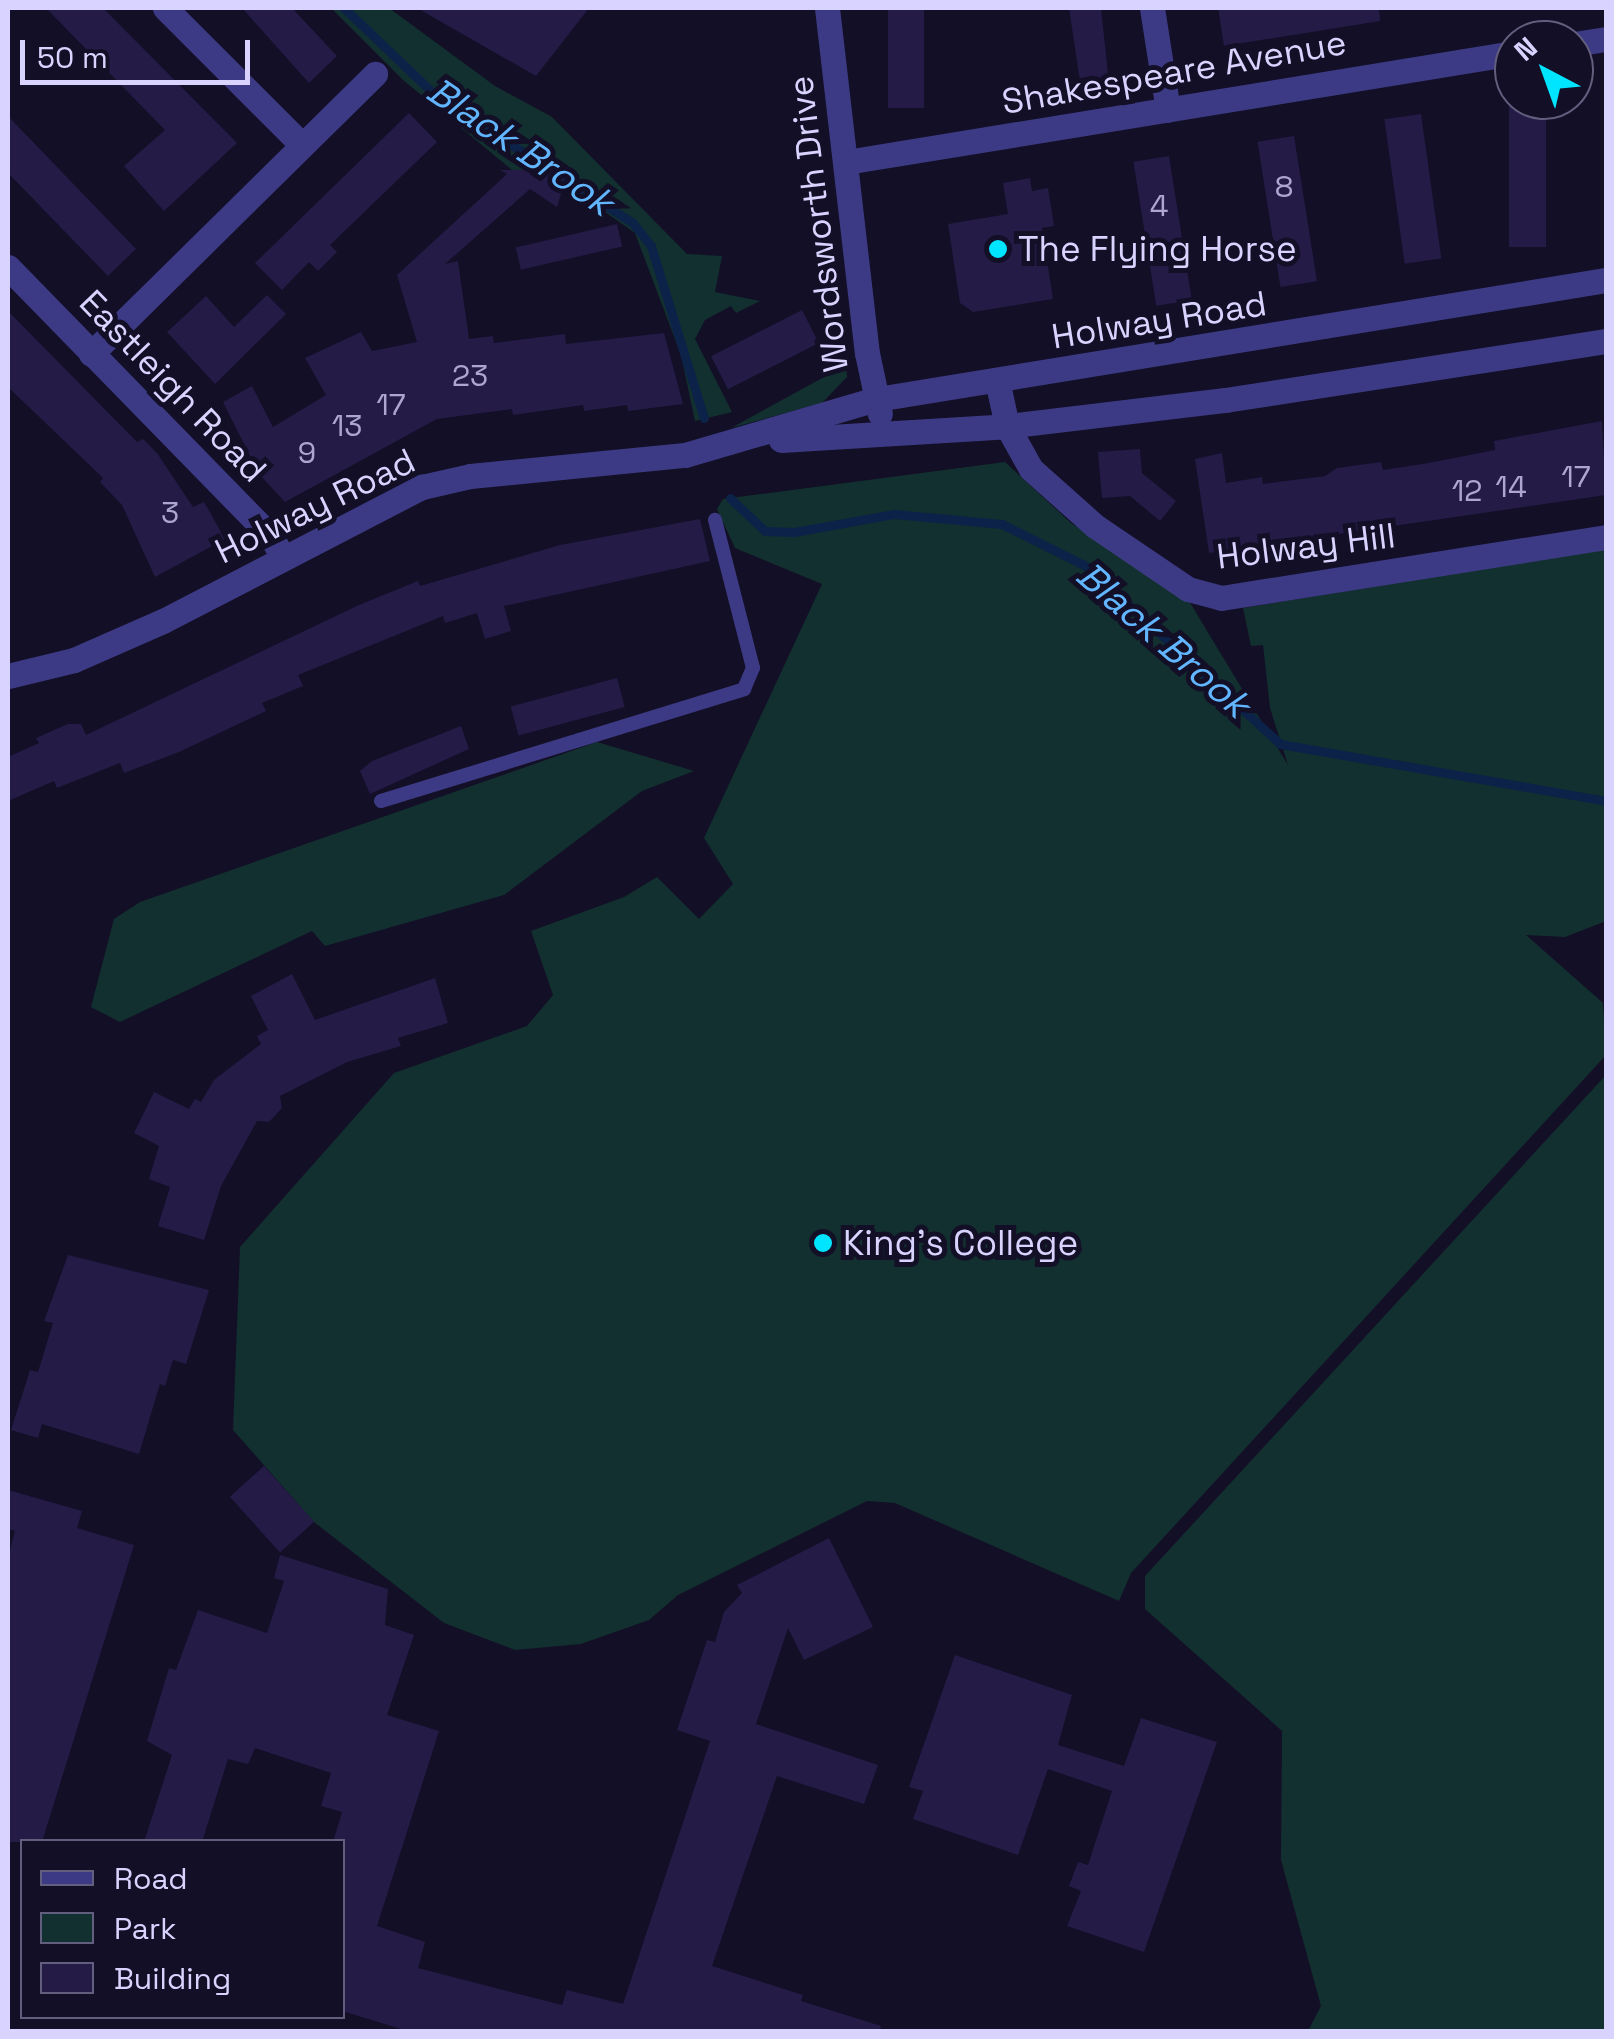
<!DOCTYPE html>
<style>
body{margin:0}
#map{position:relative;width:1614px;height:2039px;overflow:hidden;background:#130f26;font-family:"Space Grotesk",sans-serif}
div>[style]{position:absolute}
.green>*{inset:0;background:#12302f}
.stream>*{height:9px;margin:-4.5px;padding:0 4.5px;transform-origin:4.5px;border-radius:4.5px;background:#0c2248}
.building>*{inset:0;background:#241b47;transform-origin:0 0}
.lane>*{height:14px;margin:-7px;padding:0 7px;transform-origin:7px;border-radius:7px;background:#3d3a85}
.street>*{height:25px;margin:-12.5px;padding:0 12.5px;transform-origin:12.5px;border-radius:12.5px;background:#3d3a85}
.dots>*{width:28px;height:28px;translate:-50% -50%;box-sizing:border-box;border:5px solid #130f26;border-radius:50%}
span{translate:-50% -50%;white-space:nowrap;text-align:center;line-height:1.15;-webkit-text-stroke:10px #130f26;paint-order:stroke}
.number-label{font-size:30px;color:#aca6d1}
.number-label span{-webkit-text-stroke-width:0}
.street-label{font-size:35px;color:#d9d4ff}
.poi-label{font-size:35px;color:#d9d4ff}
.left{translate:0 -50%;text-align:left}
.water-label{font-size:38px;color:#62b6ff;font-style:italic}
.frame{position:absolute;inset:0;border:10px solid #d9d4ff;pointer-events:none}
.legend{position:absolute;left:20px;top:1839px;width:325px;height:180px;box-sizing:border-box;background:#130f26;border:2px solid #625e7d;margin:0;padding:12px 18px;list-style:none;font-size:30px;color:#d9d4ff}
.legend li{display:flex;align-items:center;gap:20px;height:50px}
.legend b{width:50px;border:2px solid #625e7d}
.north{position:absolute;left:1494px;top:20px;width:100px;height:100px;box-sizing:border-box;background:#130f26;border:2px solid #625e7d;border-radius:50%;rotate:319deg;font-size:28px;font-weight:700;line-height:40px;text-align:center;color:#d9d4ff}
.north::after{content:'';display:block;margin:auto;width:35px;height:45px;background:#00e5ff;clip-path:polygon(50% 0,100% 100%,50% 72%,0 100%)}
.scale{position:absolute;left:20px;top:40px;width:230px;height:45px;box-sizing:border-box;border:5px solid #d9d4ff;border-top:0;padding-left:12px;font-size:30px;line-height:35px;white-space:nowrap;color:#d9d4ff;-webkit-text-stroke:8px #130f26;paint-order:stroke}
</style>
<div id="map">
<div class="green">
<i style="clip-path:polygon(331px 8px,389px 8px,495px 86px,552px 117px,687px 254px,722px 256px,715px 292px,760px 301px,736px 313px,731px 306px,705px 320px,695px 339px,732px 412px,695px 421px,681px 355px,635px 233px,545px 170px,512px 170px,403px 80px)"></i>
<i style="clip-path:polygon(846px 365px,847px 377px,822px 403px,731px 428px)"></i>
<i style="clip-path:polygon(1005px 462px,1071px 523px,1189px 601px,1288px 765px,1270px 708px,1263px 645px,1251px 646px,1243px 608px,1606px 549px,1606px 921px,1565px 937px,1526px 935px,1603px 1003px,1606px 1055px,1131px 1573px,1119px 1601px,895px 1503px,867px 1501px,678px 1595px,649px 1620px,581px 1644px,515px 1650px,444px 1623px,314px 1522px,233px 1430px,240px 1247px,394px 1073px,527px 1026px,553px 995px,531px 931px,624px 897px,657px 877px,699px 919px,733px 884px,704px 838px,822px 584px,735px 548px,717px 509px,723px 499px)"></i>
<i style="clip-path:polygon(597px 742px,694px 771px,642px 791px,504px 895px,325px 946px,312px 931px,120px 1022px,91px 1007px,114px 919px,140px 902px)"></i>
<i style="clip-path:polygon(1606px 1075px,1606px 2031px,1308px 2031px,1321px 2006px,1281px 1860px,1282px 1731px,1145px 1609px,1145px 1576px)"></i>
</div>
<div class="stream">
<i style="left:344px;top:8px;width:127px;rotate:43.7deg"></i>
<i style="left:436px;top:96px;width:234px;rotate:32.8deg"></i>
<i style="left:633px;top:223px;width:29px;rotate:52deg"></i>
<i style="left:651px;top:246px;width:180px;rotate:72.9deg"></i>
<i style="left:730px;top:498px;width:48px;rotate:43.3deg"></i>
<i style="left:765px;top:531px;width:29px;rotate:2deg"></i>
<i style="left:794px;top:532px;width:102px;rotate:-10.2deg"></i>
<i style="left:894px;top:514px;width:108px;rotate:5.3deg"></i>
<i style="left:1002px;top:524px;width:94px;rotate:26.6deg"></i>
<i style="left:1086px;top:566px;width:263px;rotate:42.5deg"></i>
<i style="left:1280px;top:744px;width:331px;rotate:9.9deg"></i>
</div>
<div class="building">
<i style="clip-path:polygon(46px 8px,103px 8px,237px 143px,164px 211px,124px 166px,165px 130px)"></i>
<i style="clip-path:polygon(242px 8px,292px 8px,337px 56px,309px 83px)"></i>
<i style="clip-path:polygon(417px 8px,589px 8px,536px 76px)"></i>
<i style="left:888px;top:8px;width:36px;height:100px"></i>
<i style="clip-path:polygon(1069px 8px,1101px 8px,1109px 83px,1081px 88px)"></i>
<i style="clip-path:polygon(1218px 8px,1379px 8px,1380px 21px,1224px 46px)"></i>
<i style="left:1509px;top:100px;width:37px;height:147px"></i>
<i style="clip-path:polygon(409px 113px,437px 142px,330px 245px,337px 252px,318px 271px,309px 262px,282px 290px,255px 263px)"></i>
<i style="left:1421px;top:114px;width:146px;height:37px;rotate:82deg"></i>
<i style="clip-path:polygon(8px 116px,136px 249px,108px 276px,8px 173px)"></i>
<i style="left:1294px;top:136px;width:147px;height:37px;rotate:81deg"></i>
<i style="left:1169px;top:156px;width:146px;height:36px;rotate:81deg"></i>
<i style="clip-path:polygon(500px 170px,551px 170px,565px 181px,557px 207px,530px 189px,445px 264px,458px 261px,469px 339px,493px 336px,494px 343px,565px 334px,566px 344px,664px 333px,683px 404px,628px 411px,627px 405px,584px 411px,583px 405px,513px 415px,512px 409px,437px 419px,285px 502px,259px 474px,223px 402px,252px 386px,273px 427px,326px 395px,305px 358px,361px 332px,372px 351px,417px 342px,397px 275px,507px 174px)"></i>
<i style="clip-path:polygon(1030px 178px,1032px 191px,1048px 188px,1054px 226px,1042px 228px,1053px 299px,973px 312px,960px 303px,948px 224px,1008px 214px,1003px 183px)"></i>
<i style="left:617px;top:224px;width:23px;height:104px;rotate:77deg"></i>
<i style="clip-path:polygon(267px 295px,286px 314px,215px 384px,167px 332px,206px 296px,234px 327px)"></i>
<i style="left:802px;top:310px;width:37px;height:102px;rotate:63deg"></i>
<i style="clip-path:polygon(8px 311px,137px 442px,143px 439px,157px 453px,193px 507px,204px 502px,225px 539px,155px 577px,122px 505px,100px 482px,103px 478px,8px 387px)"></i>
<i style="clip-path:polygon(1602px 421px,1606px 495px,1209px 553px,1195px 459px,1222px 453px,1226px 483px,1262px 477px,1263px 484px,1325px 476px,1337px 468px,1381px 462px,1383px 470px,1429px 463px,1495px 450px,1494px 441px)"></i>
<i style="clip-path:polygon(1140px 449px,1142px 473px,1176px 501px,1160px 521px,1130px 496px,1102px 498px,1098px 452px)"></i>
<i style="clip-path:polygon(700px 519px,710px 561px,504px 606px,511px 631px,485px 639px,477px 613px,445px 623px,443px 616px,298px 675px,303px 686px,262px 703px,266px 711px,179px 752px,124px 773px,120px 763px,57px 788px,54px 781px,8px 801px,8px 757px,39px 743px,36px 738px,68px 724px,81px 724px,86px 735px,359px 605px,418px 581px,420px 586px,560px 545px)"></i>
<i style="left:617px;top:678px;width:30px;height:110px;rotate:75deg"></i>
<i style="clip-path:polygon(461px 726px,469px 749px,370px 794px,360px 771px,372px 761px)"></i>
<i style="clip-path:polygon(292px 974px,315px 1020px,435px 978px,448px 1023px,398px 1038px,401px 1046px,347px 1062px,280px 1096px,282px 1108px,269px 1122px,257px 1121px,221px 1186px,204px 1240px,158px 1226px,170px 1187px,149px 1179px,159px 1146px,134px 1133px,154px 1092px,189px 1109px,195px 1099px,201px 1102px,214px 1080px,261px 1044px,257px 1036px,268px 1030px,251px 996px)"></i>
<i style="clip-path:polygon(68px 1255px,209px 1290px,186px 1364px,173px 1360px,165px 1386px,160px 1384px,139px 1454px,42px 1424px,38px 1438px,11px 1430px,30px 1370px,38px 1372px,53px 1323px,44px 1321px)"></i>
<i style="left:264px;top:1466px;width:75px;height:46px;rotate:48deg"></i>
<i style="clip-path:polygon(8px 1490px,82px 1511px,77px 1528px,134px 1545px,42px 1842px,8px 1842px,8px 1558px,15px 1531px,8px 1529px)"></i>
<i style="clip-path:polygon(829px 1538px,873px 1627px,804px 1660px,788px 1628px,756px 1724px,878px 1765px,864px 1804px,777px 1776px,712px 1966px,803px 1995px,801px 2001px,881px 2026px,880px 2032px,411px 2032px,342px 2011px,342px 1842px,333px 1842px,342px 1812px,321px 1806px,331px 1773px,255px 1748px,248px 1764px,228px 1759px,202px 1842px,144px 1842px,172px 1755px,147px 1741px,169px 1668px,176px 1670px,198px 1610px,267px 1633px,284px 1581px,274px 1578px,280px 1555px,388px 1589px,385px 1625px,414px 1635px,387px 1715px,439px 1731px,377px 1926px,425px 1942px,418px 1968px,562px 2005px,567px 1990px,623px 2004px,710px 1741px,677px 1730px,707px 1640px,715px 1642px,724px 1612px,742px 1593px,737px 1585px)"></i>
<i style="clip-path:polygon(955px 1655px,1072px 1695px,1058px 1745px,1124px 1766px,1141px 1718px,1217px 1742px,1144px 1952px,1067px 1926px,1081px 1891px,1069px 1886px,1078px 1862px,1088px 1865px,1112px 1791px,1048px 1769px,1018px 1855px,913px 1819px,923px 1791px,909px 1787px)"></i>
</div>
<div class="lane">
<i style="left:381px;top:801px;width:380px;rotate:-17.1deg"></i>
<i style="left:744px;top:689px;width:23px;rotate:-67deg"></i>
<i style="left:753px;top:668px;width:153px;rotate:-104.4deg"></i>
</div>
<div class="street">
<i style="left:165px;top:8px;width:194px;rotate:45deg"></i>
<i style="left:827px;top:8px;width:347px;rotate:83.4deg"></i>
<i style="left:867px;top:353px;width:62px;rotate:78deg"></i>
<i style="left:1152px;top:8px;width:103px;rotate:81.1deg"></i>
<i style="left:1574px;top:44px;width:32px;rotate:-9deg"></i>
<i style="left:846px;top:162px;width:677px;rotate:-9.27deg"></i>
<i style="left:8px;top:267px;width:378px;rotate:45.7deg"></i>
<i style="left:272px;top:538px;width:23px;rotate:61deg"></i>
<i style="left:91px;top:354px;width:399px;rotate:-44.6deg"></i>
<i style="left:997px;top:380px;width:47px;rotate:77.7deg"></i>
<i style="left:1007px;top:426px;width:49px;rotate:60.8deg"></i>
<i style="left:1031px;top:469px;width:86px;rotate:41.7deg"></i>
<i style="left:1095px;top:526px;width:112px;rotate:34.1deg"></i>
<i style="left:1188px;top:589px;width:34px;rotate:15deg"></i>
<i style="left:1221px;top:598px;width:390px;rotate:-9deg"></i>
<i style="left:781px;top:440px;width:226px;rotate:-3.5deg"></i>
<i style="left:1007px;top:426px;width:220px;rotate:-6.8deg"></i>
<i style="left:1225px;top:400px;width:386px;rotate:-8.8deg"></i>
<i style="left:8px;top:676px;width:68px;rotate:-13.6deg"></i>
<i style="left:74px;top:660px;width:97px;rotate:-23.7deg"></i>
<i style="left:163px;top:621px;width:292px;rotate:-27.4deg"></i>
<i style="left:422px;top:487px;width:49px;rotate:-12.9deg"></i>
<i style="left:470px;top:476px;width:216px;rotate:-5.6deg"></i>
<i style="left:685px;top:455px;width:200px;rotate:-16.3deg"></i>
<i style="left:877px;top:399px;width:739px;rotate:-9.27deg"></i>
</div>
<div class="dots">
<i style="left:998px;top:249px;background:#00e5ff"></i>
<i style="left:823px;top:1243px;background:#00e5ff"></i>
</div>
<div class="number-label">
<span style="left:1284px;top:187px">8</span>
<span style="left:1159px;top:206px">4</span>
<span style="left:470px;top:376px">23</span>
<span style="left:391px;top:405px">17</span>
<span style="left:347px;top:426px">13</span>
<span style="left:307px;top:453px">9</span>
<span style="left:1576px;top:477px">17</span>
<span style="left:1511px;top:487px">14</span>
<span style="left:1467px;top:491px">12</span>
<span style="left:170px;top:513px">3</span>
</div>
<div class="street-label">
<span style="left:1174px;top:72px;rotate:-10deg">Shakespeare Avenue</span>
<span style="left:818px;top:224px;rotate:-97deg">Wordsworth Drive</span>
<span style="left:1159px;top:320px;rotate:-9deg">Holway Road</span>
<span style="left:173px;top:386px;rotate:46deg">Eastleigh Road</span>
<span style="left:315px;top:506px;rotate:-26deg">Holway Road</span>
<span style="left:1306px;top:546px;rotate:-7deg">Holway Hill</span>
</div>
<div class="poi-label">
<span class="left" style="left:1018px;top:249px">The Flying Horse</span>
<span class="left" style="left:843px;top:1243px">King's College</span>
</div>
<div class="water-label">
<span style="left:520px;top:147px;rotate:34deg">Black Brook</span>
<span style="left:1163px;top:640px;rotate:41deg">Black Brook</span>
</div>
<div class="frame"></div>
<ul class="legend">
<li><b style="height:12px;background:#3d3a85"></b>Road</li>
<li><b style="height:28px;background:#12302f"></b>Park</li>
<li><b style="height:28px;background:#241b47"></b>Building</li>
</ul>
<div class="north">N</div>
<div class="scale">50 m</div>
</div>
